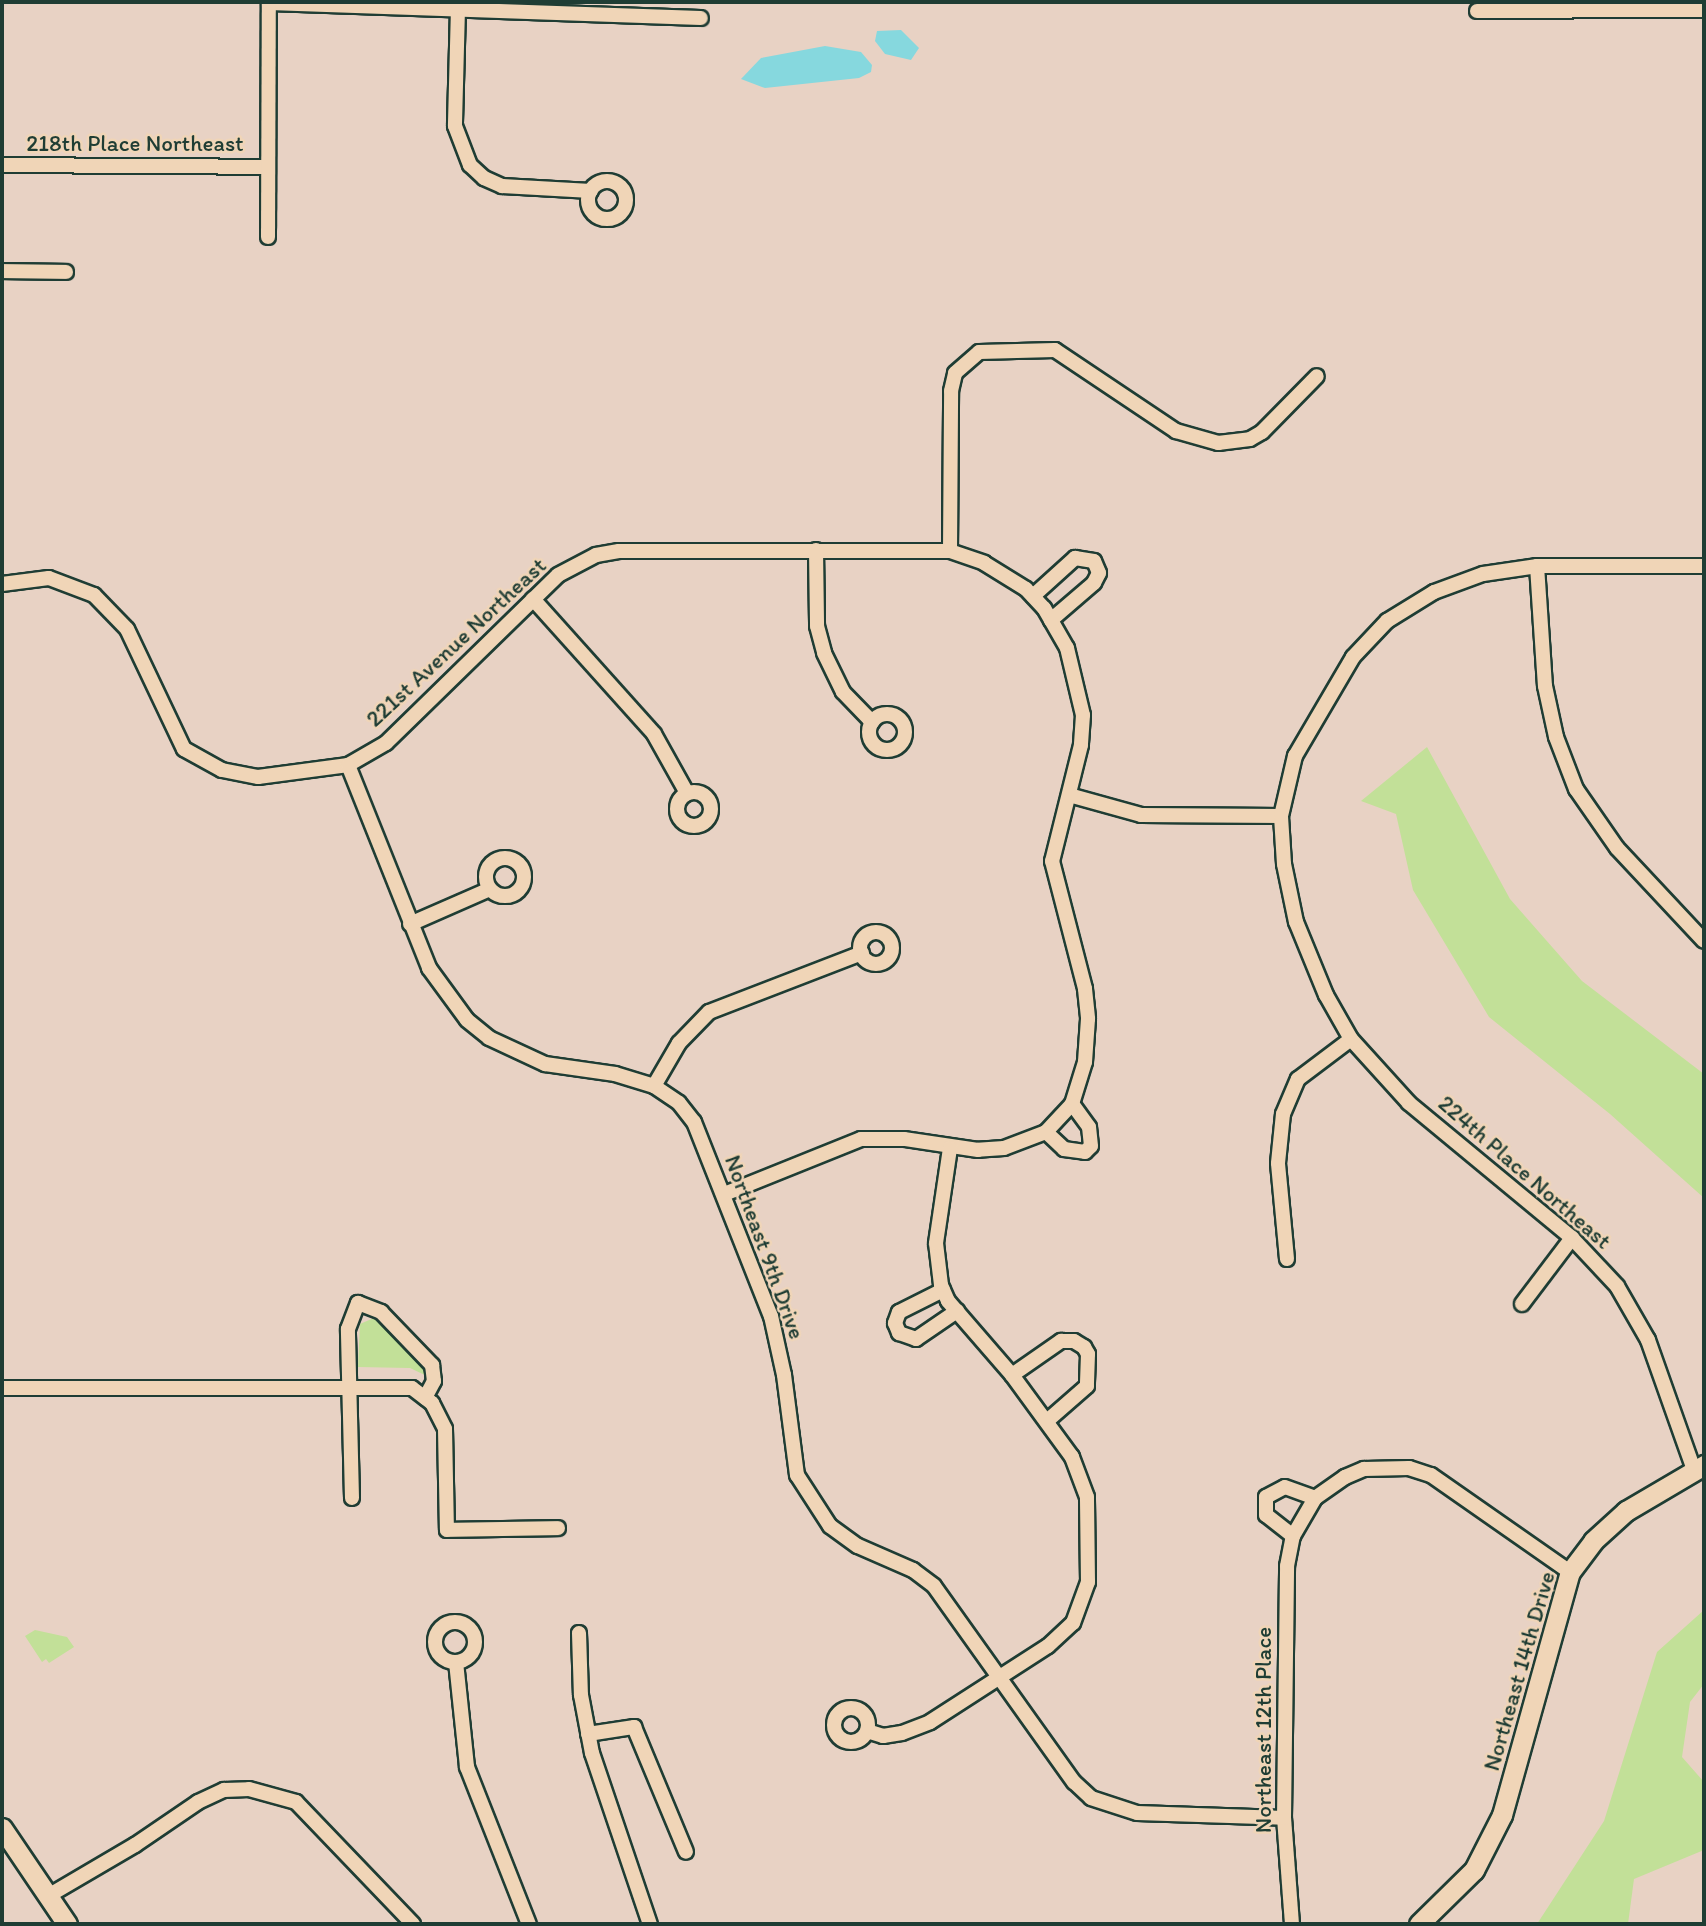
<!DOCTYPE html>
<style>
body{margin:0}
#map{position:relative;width:1706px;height:1926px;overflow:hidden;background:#e8d2c4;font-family:Itim,sans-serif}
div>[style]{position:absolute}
.green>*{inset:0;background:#c2e098}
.water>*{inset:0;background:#86d8de}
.roads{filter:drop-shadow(2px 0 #1f3d34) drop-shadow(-2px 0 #1f3d34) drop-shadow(0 2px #1f3d34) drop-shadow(0 -2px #1f3d34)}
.street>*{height:14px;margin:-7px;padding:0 7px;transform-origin:7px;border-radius:7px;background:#f0d5b7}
.street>.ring{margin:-7px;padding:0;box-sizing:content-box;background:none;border:14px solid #f0d5b7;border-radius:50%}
.secondary>*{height:19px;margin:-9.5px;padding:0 9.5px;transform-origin:9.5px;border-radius:9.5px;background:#f0d5b7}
span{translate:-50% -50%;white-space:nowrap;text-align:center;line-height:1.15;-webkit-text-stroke:5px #f0d5b7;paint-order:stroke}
.street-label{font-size:23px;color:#1f3d34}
.frame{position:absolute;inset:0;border:4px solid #1f3d34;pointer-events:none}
</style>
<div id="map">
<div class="green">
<i style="clip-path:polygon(1427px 747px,1510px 899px,1582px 981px,1704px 1074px,1704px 1198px,1610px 1114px,1489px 1017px,1413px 890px,1396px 814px,1361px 801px)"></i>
<i style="clip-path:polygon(376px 1317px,424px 1364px,429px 1377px,410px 1368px,358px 1367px,360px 1324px)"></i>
<i style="clip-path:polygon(1704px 1610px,1704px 1684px,1690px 1702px,1682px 1757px,1704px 1782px,1704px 1850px,1634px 1879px,1628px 1924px,1537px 1924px,1604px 1821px,1657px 1652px)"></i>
<i style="clip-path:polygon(35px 1630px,67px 1637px,74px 1647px,49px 1663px,46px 1659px,42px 1662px,25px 1636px)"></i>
</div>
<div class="water">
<i style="clip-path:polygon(901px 30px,919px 48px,911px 60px,885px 54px,875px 41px,877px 31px)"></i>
<i style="clip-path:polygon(825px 46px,861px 52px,872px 65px,871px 72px,859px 78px,765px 88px,741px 79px,761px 58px)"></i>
</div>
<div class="roads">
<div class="street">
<i style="left:269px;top:3px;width:432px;rotate:2deg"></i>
<i style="left:458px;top:8px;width:118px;rotate:91.5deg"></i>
<i style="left:455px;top:126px;width:42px;rotate:69deg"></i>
<i style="left:470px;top:165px;width:19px;rotate:43deg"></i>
<i style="left:484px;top:178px;width:20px;rotate:24deg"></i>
<i style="left:502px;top:186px;width:89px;rotate:3.2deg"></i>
<i style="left:1477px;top:11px;width:227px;rotate:-0.3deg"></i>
<i style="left:2px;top:165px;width:265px;rotate:0.4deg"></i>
<i class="ring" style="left:588px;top:181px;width:24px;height:24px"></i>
<i style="left:268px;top:237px;width:235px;rotate:-89.8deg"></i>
<i style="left:2px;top:271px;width:64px;rotate:0.9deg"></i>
<i style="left:816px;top:550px;width:76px;rotate:89.2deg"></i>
<i style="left:817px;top:626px;width:28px;rotate:75deg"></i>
<i style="left:824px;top:653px;width:43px;rotate:64deg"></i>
<i style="left:843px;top:692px;width:42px;rotate:46deg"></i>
<i style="left:950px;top:551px;width:160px;rotate:-89.6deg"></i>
<i style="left:951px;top:391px;width:18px;rotate:-77deg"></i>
<i style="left:955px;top:373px;width:32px;rotate:-41deg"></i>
<i style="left:979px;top:352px;width:76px;rotate:-1.5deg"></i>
<i style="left:1055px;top:350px;width:146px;rotate:33.8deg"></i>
<i style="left:1176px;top:431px;width:44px;rotate:15.9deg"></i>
<i style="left:1218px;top:443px;width:32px;rotate:-7deg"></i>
<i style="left:1250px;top:439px;width:14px;rotate:-30deg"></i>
<i style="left:1262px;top:432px;width:78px;rotate:-45.5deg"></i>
<i style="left:1537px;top:566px;width:120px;rotate:86.2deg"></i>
<i style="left:1545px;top:686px;width:52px;rotate:77.8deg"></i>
<i style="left:1556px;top:737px;width:56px;rotate:69deg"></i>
<i style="left:1576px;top:789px;width:72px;rotate:55.2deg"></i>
<i style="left:1617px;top:848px;width:127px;rotate:46.9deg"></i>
<i style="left:2px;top:584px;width:47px;rotate:-7.3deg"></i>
<i style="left:49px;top:578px;width:48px;rotate:20.7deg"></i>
<i style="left:94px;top:595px;width:47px;rotate:45.9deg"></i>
<i style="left:127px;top:629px;width:133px;rotate:64.6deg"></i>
<i style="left:184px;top:749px;width:43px;rotate:28.9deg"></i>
<i style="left:222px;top:770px;width:37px;rotate:11deg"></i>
<i style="left:258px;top:777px;width:91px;rotate:-7.6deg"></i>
<i style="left:348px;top:765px;width:44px;rotate:-30.1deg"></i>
<i style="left:386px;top:743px;width:240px;rotate:-44.3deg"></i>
<i style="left:558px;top:575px;width:43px;rotate:-27.8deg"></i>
<i style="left:596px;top:555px;width:23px;rotate:-10deg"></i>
<i style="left:619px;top:551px;width:331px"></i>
<i style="left:950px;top:551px;width:36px;rotate:19deg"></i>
<i style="left:984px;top:563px;width:49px;rotate:31.8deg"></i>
<i style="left:1026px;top:589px;width:26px;rotate:47deg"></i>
<i style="left:1044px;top:608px;width:46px;rotate:60.1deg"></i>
<i style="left:1067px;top:648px;width:69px;rotate:76.6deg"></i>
<i style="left:1083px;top:715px;width:30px;rotate:94deg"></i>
<i style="left:1081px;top:745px;width:120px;rotate:104deg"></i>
<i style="left:1052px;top:861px;width:132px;rotate:75.5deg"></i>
<i style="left:1085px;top:989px;width:30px;rotate:84deg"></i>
<i style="left:1088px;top:1019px;width:43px;rotate:94deg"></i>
<i style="left:1085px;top:1062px;width:44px;rotate:107.2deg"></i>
<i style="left:1072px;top:1104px;width:38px;rotate:133deg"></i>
<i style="left:1046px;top:1132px;width:45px;rotate:159.1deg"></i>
<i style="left:1004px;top:1148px;width:26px;rotate:176deg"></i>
<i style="left:978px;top:1150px;width:75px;rotate:-171.5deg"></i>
<i style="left:904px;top:1139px;width:43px;rotate:180deg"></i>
<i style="left:861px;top:1139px;width:148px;rotate:158.1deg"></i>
<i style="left:1033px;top:596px;width:57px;rotate:-42.1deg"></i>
<i style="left:1075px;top:558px;width:19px;rotate:9deg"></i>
<i style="left:1094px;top:561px;width:13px;rotate:67deg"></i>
<i style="left:1099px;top:573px;width:11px;rotate:117deg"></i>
<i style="left:1094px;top:583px;width:57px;rotate:139.3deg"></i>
<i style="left:533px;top:599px;width:181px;rotate:48.1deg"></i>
<i style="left:654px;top:734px;width:68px;rotate:60.8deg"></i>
<i class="ring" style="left:869px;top:714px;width:22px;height:22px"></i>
<i style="left:348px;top:765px;width:219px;rotate:68.2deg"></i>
<i style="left:429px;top:968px;width:64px;rotate:53.8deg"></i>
<i style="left:467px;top:1020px;width:28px;rotate:39deg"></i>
<i style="left:489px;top:1038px;width:62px;rotate:24.9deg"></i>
<i style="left:545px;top:1064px;width:71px;rotate:8.1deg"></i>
<i style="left:615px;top:1074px;width:41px;rotate:17.1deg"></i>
<i style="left:654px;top:1086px;width:30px;rotate:34deg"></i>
<i style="left:679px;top:1103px;width:24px;rotate:52deg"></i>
<i style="left:694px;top:1122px;width:209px;rotate:68.4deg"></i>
<i style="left:771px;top:1316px;width:60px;rotate:77.6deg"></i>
<i style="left:784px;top:1375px;width:101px;rotate:82.6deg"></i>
<i style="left:797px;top:1475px;width:61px;rotate:57.1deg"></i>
<i style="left:830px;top:1526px;width:34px;rotate:36deg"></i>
<i style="left:858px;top:1546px;width:60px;rotate:23.6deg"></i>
<i style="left:913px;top:1570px;width:26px;rotate:37deg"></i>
<i style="left:934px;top:1586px;width:241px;rotate:54.5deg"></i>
<i style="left:1074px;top:1782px;width:23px;rotate:43deg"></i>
<i style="left:1091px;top:1798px;width:48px;rotate:18.1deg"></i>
<i style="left:1137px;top:1813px;width:147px;rotate:1.9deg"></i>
<i class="ring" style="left:677px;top:792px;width:20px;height:20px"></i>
<i style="left:1069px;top:795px;width:75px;rotate:15.5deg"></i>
<i style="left:1141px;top:815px;width:140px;rotate:0.4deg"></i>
<i class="ring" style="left:486px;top:858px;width:24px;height:24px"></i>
<i style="left:410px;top:924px;width:87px;rotate:-23.6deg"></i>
<i class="ring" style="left:860px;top:932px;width:18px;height:18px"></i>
<i style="left:654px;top:1086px;width:50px;rotate:-59.8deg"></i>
<i style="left:679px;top:1043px;width:43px;rotate:-45.9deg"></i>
<i style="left:709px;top:1012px;width:164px;rotate:-21.1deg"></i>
<i style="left:1046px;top:1132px;width:25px;rotate:43deg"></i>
<i style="left:1064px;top:1149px;width:21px;rotate:8deg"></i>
<i style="left:1085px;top:1152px;width:8px;rotate:-45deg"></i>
<i style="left:1091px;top:1146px;width:19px;rotate:-96deg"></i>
<i style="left:1089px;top:1127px;width:29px;rotate:-126deg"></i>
<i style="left:1287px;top:1259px;width:96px;rotate:-95.4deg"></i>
<i style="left:1278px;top:1163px;width:49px;rotate:-84.2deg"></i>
<i style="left:1283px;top:1114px;width:38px;rotate:-67deg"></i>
<i style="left:1298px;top:1079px;width:66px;rotate:-37deg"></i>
<i style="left:943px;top:1290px;width:49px;rotate:153.4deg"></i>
<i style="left:899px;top:1312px;width:12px;rotate:110deg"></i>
<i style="left:895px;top:1323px;width:11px;rotate:68deg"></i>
<i style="left:899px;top:1333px;width:18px;rotate:19deg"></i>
<i style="left:916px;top:1339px;width:50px;rotate:-34.3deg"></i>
<i style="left:1522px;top:1304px;width:83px;rotate:-52.9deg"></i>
<i style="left:1012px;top:1375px;width:60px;rotate:-34.8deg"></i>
<i style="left:1061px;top:1341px;width:13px"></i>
<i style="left:1074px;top:1341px;width:12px;rotate:31deg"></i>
<i style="left:1084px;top:1347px;width:8px;rotate:60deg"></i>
<i style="left:1088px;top:1354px;width:32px;rotate:92deg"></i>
<i style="left:1087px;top:1386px;width:52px;rotate:138.9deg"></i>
<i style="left:2px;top:1388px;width:410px"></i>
<i style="left:412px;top:1388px;width:25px;rotate:37deg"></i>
<i style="left:432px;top:1403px;width:29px;rotate:63deg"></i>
<i style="left:445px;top:1429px;width:101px;rotate:88.9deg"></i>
<i style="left:447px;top:1530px;width:111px;rotate:-1deg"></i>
<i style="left:1694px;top:1470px;width:138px;rotate:-109.5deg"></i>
<i style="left:1648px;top:1340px;width:62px;rotate:-119.9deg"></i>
<i style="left:1617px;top:1286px;width:66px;rotate:-133.2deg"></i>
<i style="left:1572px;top:1238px;width:212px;rotate:-140.4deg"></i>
<i style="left:1409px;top:1103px;width:86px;rotate:-132.2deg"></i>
<i style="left:1351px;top:1039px;width:51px;rotate:-119.6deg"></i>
<i style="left:1326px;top:995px;width:79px;rotate:-112.3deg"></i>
<i style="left:1296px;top:922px;width:59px;rotate:-101.7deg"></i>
<i style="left:1284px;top:864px;width:48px;rotate:-93.6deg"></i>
<i style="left:1281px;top:816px;width:62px;rotate:-76.9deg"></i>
<i style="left:1295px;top:756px;width:115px;rotate:-59.6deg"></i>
<i style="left:1353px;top:657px;width:50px;rotate:-46.6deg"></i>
<i style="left:1387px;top:621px;width:55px;rotate:-31.7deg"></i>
<i style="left:1434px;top:592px;width:52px;rotate:-20.2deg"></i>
<i style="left:1483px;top:574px;width:55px;rotate:-8.4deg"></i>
<i style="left:1537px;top:566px;width:167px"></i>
<i style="left:352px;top:1498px;width:169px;rotate:-91.4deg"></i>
<i style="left:348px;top:1329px;width:28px;rotate:-69deg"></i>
<i style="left:358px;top:1303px;width:25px;rotate:21deg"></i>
<i style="left:381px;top:1312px;width:74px;rotate:46.1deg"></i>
<i style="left:432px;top:1365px;width:16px;rotate:83deg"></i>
<i style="left:434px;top:1381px;width:19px;rotate:118deg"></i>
<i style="left:1293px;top:1536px;width:34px;rotate:-142deg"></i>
<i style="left:1266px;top:1515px;width:18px;rotate:-90deg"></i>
<i style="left:1266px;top:1497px;width:21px;rotate:-28deg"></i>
<i style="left:1285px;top:1487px;width:32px;rotate:20deg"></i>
<i class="ring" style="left:435px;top:1622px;width:26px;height:26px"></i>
<i style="left:579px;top:1633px;width:62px;rotate:88.2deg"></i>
<i style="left:581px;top:1695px;width:59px;rotate:79.3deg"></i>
<i style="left:592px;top:1753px;width:181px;rotate:71.3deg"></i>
<i style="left:456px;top:1662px;width:106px;rotate:84deg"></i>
<i style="left:467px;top:1767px;width:169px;rotate:68.5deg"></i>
<i class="ring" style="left:834px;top:1708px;width:20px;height:20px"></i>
<i style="left:867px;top:1731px;width:17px;rotate:17deg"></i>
<i style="left:883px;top:1736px;width:19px;rotate:-9deg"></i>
<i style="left:902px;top:1733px;width:30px;rotate:-21deg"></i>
<i style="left:930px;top:1722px;width:140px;rotate:-32.8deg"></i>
<i style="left:1048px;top:1646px;width:34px;rotate:-43deg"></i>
<i style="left:1073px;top:1623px;width:44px;rotate:-69.9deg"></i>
<i style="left:1088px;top:1582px;width:85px;rotate:-90.7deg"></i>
<i style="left:1087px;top:1497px;width:43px;rotate:-110.6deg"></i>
<i style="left:1072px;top:1457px;width:102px;rotate:-126.2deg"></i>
<i style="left:1012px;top:1375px;width:98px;rotate:-130.9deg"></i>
<i style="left:948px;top:1301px;width:17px;rotate:-114deg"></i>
<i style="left:941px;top:1285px;width:42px;rotate:-96.8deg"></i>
<i style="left:936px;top:1243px;width:96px;rotate:-81.6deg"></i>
<i style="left:588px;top:1734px;width:47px;rotate:-8.7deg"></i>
<i style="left:634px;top:1727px;width:135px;rotate:67.4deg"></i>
<i style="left:48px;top:1896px;width:101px;rotate:-30.4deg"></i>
<i style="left:135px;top:1845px;width:76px;rotate:-34.3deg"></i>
<i style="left:198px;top:1802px;width:29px;rotate:-25deg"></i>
<i style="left:224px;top:1790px;width:25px;rotate:-2deg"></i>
<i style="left:249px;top:1789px;width:49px;rotate:15.5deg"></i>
<i style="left:296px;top:1802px;width:169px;rotate:46.2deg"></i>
<i style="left:1292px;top:1924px;width:106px;rotate:-94.3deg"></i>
<i style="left:1284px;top:1818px;width:252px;rotate:-89.3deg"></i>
<i style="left:1287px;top:1566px;width:31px;rotate:-79deg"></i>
<i style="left:1293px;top:1536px;width:44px;rotate:-59.9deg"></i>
<i style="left:1315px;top:1498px;width:37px;rotate:-35deg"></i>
<i style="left:1345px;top:1477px;width:21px;rotate:-23deg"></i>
<i style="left:1364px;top:1469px;width:45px;rotate:-1.3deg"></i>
<i style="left:1409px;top:1468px;width:23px;rotate:18deg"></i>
<i style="left:1431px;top:1475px;width:169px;rotate:34.9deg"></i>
</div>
<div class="secondary">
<i style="left:2px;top:1828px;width:116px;rotate:55.9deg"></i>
<i style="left:1419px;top:1924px;width:77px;rotate:-44.5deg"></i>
<i style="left:1474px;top:1870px;width:62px;rotate:-63deg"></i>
<i style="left:1502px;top:1815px;width:252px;rotate:-74.4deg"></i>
<i style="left:1570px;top:1572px;width:39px;rotate:-53deg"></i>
<i style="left:1593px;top:1541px;width:45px;rotate:-42.3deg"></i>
<i style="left:1626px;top:1511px;width:91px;rotate:-30.5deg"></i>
</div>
</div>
<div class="street-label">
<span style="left:135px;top:143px">218th Place Northeast</span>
<span style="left:456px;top:642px;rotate:-43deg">221st Avenue Northeast</span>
<span style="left:1525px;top:1172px;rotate:41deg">224th Place Northeast</span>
<span style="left:765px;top:1247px;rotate:70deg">Northeast 9th Drive</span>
<span style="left:1519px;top:1671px;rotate:-74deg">Northeast 14th Drive</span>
<span style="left:1263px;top:1730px;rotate:-90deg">Northeast 12th Place</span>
</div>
<div class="frame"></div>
</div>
